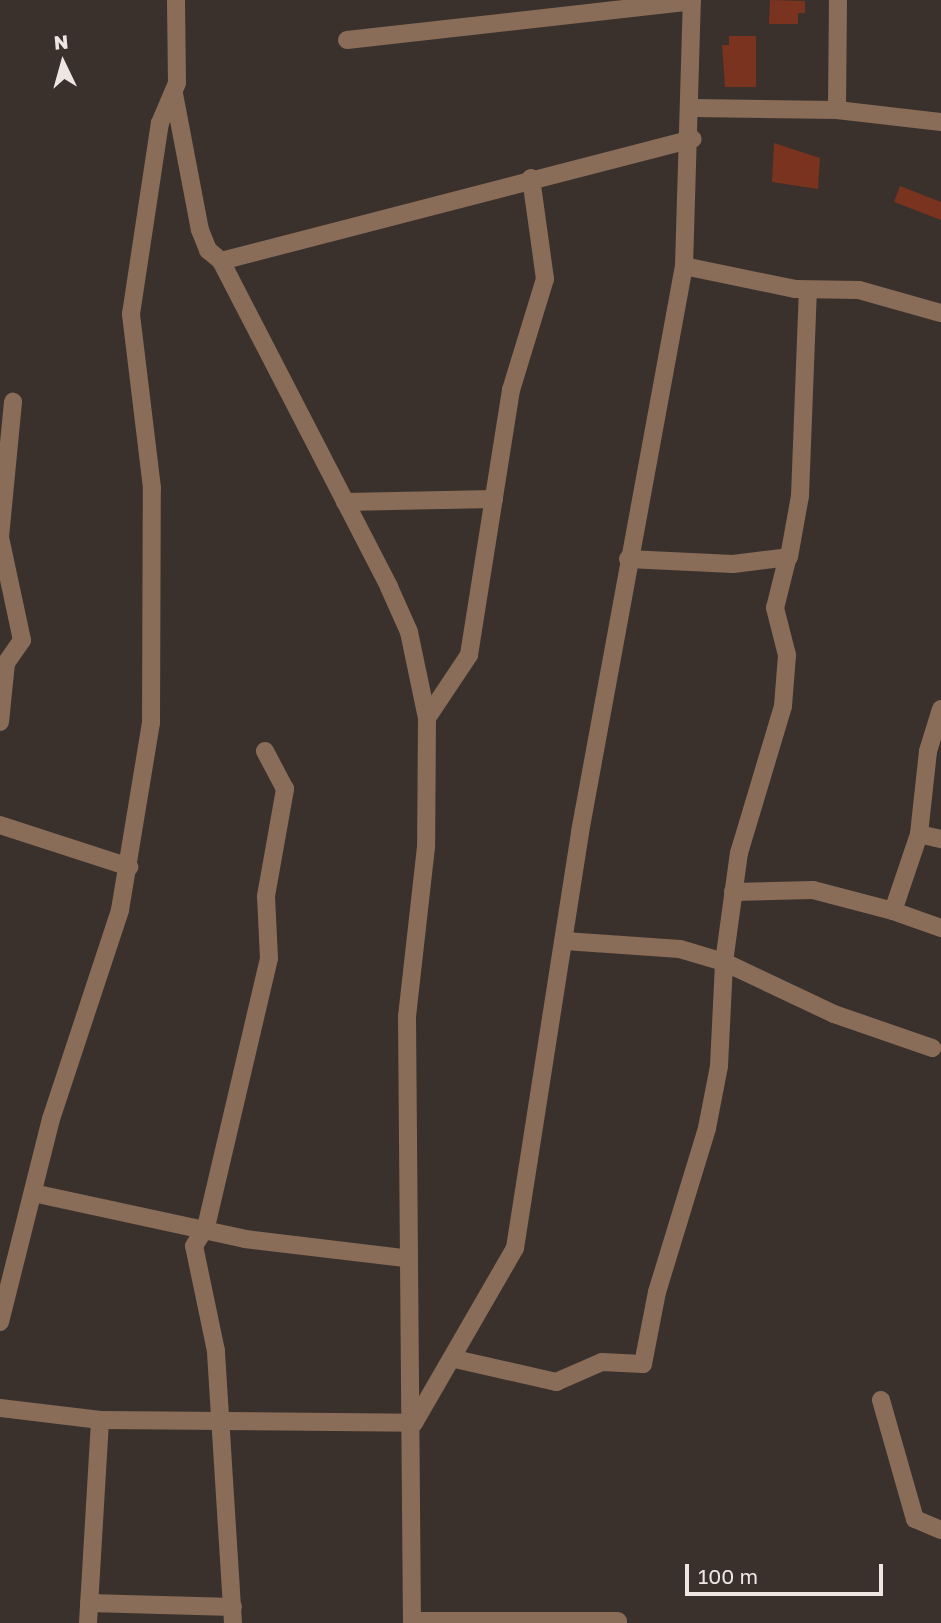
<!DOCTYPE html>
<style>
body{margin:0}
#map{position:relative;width:941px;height:1623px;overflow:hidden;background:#3b312c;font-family:"Golos Text",sans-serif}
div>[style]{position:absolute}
.building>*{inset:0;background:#79331f}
.minor>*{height:18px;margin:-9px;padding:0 9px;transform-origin:9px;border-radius:9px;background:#896d59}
span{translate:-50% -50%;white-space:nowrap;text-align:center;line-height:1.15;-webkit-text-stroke:7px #3b312c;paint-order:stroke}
.north{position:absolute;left:28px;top:28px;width:70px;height:70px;-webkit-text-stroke:5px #3b312c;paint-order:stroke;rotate:355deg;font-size:19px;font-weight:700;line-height:28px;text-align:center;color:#ede6e3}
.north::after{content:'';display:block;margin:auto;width:24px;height:32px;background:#ede6e3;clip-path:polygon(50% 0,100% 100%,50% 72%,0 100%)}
.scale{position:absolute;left:685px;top:1564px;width:198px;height:32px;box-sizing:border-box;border:4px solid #ede6e3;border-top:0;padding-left:9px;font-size:21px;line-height:24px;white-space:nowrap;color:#ede6e3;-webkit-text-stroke:5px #3b312c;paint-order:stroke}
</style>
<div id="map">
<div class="building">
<i style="clip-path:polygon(770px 0,805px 1px,805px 13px,798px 13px,798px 24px,769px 24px)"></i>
<i style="clip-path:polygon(729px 36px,756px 36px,756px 87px,725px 87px,722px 45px,729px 45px)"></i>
<i style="clip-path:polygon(774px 143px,820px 158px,818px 189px,772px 182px)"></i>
<i style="clip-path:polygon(900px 186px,941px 202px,941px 220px,894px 202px)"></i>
</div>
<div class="minor">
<i style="left:347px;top:40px;width:347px;rotate:-6.4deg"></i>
<i style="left:174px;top:94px;width:138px;rotate:79.2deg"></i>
<i style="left:200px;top:230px;width:22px;rotate:68deg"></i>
<i style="left:208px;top:250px;width:17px;rotate:40deg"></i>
<i style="left:693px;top:108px;width:144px;rotate:0.8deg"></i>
<i style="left:837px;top:110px;width:105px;rotate:6.6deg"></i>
<i style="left:837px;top:110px;width:110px;rotate:-89.5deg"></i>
<i style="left:221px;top:261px;width:367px;rotate:62.7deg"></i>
<i style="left:389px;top:587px;width:49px;rotate:66deg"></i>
<i style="left:409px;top:632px;width:88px;rotate:78.2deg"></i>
<i style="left:427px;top:718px;width:129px;rotate:90.4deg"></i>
<i style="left:426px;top:847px;width:171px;rotate:96.4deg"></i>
<i style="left:407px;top:1017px;width:606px;rotate:89.53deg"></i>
<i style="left:221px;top:261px;width:487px;rotate:-14.5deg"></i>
<i style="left:684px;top:266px;width:113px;rotate:11.7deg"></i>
<i style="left:795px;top:289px;width:64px;rotate:0.9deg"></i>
<i style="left:859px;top:290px;width:85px;rotate:15.7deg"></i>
<i style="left:345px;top:502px;width:149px;rotate:-1.2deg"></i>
<i style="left:628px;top:559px;width:105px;rotate:2.7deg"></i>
<i style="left:733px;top:564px;width:56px;rotate:-7.1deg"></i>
<i style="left:789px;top:557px;width:62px;rotate:-79.8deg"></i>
<i style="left:800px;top:496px;width:205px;rotate:-87.8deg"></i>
<i style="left:427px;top:718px;width:76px;rotate:-56.3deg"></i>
<i style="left:469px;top:655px;width:268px;rotate:-81deg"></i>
<i style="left:511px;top:390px;width:116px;rotate:-73deg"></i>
<i style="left:545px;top:279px;width:102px;rotate:-97.9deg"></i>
<i style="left:0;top:722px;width:59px;rotate:-84.2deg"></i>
<i style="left:6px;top:663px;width:28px;rotate:-55deg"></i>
<i style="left:22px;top:640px;width:105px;rotate:-102.1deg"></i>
<i style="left:0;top:537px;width:136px;rotate:-84.5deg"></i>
<i style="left:0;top:825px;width:136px;rotate:18deg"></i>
<i style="left:919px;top:834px;width:83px;rotate:-83.8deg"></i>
<i style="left:928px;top:751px;width:44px;rotate:-72.8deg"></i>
<i style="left:733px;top:892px;width:80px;rotate:-1.4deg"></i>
<i style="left:813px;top:890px;width:83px;rotate:14.7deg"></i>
<i style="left:893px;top:911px;width:81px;rotate:-71.3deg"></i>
<i style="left:919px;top:834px;width:23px;rotate:13deg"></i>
<i style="left:893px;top:911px;width:51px;rotate:19.5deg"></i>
<i style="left:565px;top:941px;width:115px;rotate:4deg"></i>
<i style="left:680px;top:949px;width:46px;rotate:16.5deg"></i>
<i style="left:724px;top:962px;width:110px;rotate:-82.2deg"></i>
<i style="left:739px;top:853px;width:153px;rotate:-73.3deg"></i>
<i style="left:783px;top:706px;width:51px;rotate:-85.5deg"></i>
<i style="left:787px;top:655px;width:49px;rotate:-104.3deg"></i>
<i style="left:775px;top:608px;width:49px;rotate:-76deg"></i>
<i style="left:33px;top:1193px;width:217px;rotate:12.2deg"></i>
<i style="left:245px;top:1239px;width:161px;rotate:6.8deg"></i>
<i style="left:0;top:1322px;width:209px;rotate:-75.9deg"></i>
<i style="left:51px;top:1119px;width:220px;rotate:-71.7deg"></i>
<i style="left:120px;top:910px;width:190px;rotate:-80.6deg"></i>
<i style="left:151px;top:723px;width:235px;rotate:-89.8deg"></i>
<i style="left:152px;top:488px;width:175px;rotate:-96.9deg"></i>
<i style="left:131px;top:314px;width:193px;rotate:-81.4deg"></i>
<i style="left:160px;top:123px;width:43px;rotate:-67deg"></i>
<i style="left:177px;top:83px;width:83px;rotate:-90.7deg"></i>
<i style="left:455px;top:1359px;width:104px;rotate:12.8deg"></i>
<i style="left:556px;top:1382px;width:50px;rotate:-23.5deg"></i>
<i style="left:602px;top:1362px;width:41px;rotate:2.8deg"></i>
<i style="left:643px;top:1364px;width:73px;rotate:-79deg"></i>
<i style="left:657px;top:1292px;width:171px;rotate:-73deg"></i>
<i style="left:707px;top:1128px;width:63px;rotate:-79deg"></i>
<i style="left:719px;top:1066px;width:104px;rotate:-87.2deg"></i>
<i style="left:724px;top:962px;width:122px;rotate:25.3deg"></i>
<i style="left:834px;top:1014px;width:104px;rotate:19.1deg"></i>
<i style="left:881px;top:1400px;width:124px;rotate:74.1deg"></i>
<i style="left:915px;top:1519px;width:28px;rotate:23deg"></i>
<i style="left:0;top:1408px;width:101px;rotate:6.8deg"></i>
<i style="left:100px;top:1420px;width:314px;rotate:0.5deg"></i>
<i style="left:414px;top:1423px;width:202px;rotate:-60deg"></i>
<i style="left:515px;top:1248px;width:421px;rotate:-81.1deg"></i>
<i style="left:580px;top:832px;width:575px;rotate:-79.59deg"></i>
<i style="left:684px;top:266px;width:266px;rotate:-88.3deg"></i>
<i style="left:89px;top:1603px;width:144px;rotate:1.6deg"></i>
<i style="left:412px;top:1621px;width:206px"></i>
<i style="left:88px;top:1623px;width:203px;rotate:-86.6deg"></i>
<i style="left:233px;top:1623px;width:273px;rotate:-93.6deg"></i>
<i style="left:216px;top:1351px;width:107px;rotate:-101.8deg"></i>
<i style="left:194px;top:1246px;width:22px;rotate:-58deg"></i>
<i style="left:206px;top:1227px;width:276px;rotate:-76.8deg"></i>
<i style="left:269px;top:958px;width:62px;rotate:-92.8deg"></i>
<i style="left:266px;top:896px;width:109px;rotate:-79.9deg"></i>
<i style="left:285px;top:789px;width:43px;rotate:-117.8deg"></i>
</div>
<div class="north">N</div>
<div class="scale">100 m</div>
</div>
